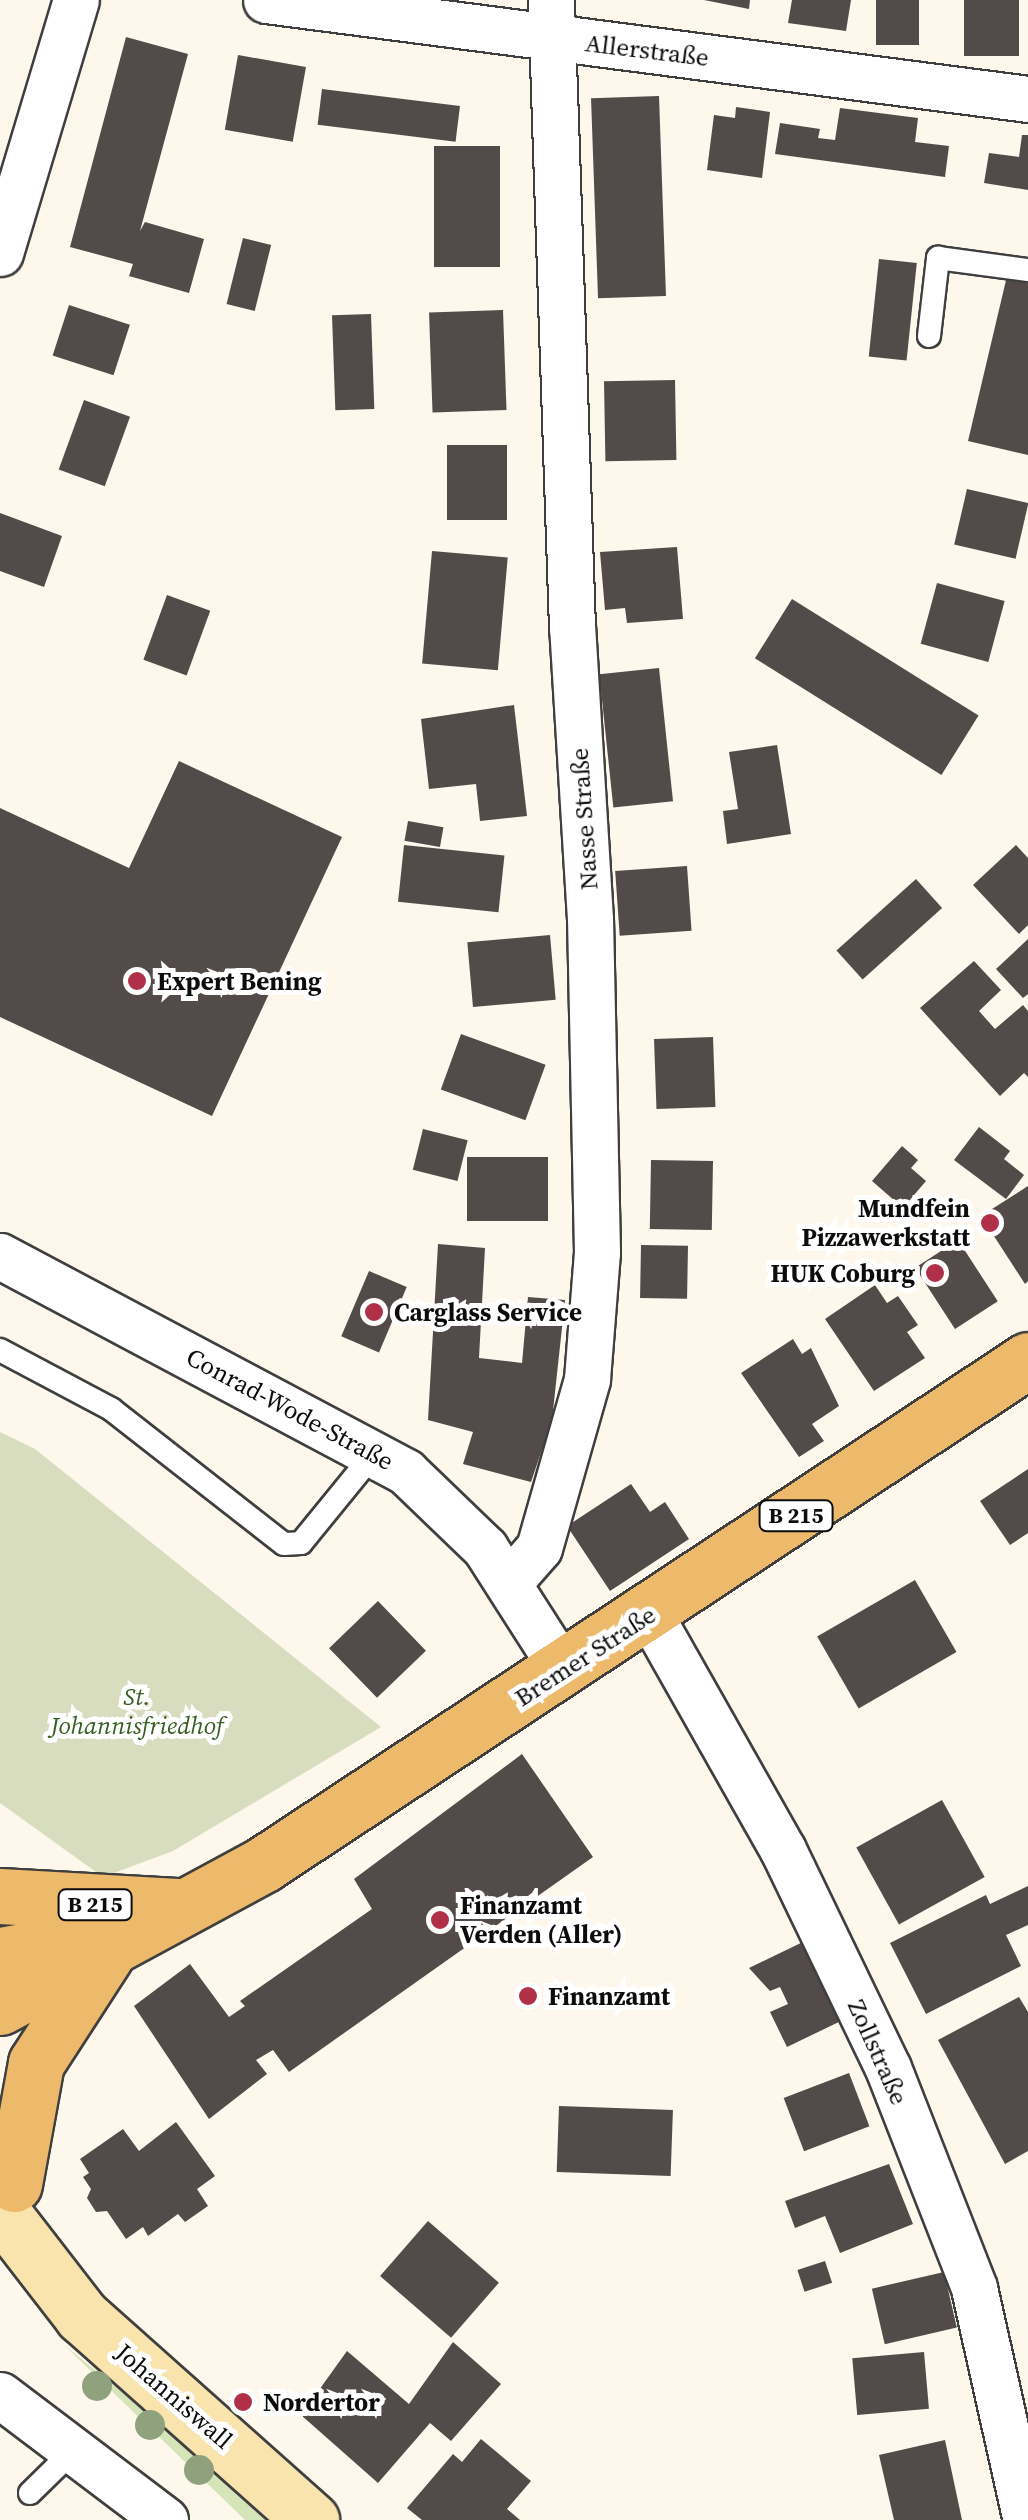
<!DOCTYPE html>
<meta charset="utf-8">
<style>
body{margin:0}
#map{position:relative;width:1028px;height:2520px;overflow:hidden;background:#fdf7ec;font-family:"Source Serif 4",serif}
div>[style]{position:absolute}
.green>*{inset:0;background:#d6e5b9}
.cemetery>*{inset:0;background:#d8ddbf}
.building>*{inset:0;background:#534b49;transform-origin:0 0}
.roads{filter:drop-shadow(2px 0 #3f3f3f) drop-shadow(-2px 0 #3f3f3f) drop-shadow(0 2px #3f3f3f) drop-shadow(0 -2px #3f3f3f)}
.service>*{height:22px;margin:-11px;padding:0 11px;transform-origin:11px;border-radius:11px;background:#fff}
.minor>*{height:45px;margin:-22.5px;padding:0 22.5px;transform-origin:22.5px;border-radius:22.5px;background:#fff}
.secondary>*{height:55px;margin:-27.5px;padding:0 27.5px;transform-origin:27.5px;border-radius:27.5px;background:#f8e4ac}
.primary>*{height:55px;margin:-27.5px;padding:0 27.5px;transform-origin:27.5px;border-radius:27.5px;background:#edba6c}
.trees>*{width:30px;height:30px;margin:-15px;border-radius:50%;background:#90a27d}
.dots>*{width:28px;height:28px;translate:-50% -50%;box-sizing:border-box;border:5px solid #fff;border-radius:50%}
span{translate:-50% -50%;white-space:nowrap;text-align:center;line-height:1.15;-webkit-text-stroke:10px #fff;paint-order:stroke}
.shield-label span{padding:2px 8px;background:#fff;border:2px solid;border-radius:8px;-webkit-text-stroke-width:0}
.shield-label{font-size:22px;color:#0c0c0c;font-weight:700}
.street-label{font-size:25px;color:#0c0c0c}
.poi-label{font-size:25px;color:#0c0c0c;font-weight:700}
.left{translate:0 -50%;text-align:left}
.right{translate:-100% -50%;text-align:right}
.park-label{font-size:25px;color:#375d22;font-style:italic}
</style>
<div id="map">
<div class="green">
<i style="clip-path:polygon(63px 2344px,164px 2426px,267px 2520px,245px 2520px)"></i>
</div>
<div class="cemetery">
<i style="clip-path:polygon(0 1432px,35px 1449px,381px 1727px,173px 1851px,103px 1877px,0 1803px)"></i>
</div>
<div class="building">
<i style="clip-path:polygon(704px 0,750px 0,749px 9px)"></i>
<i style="clip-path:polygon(792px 0,851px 0,846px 31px,788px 23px)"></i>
<i style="left:876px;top:0;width:43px;height:45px"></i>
<i style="left:964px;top:0;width:55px;height:56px"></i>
<i style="clip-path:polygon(126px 37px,188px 54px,140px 231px,145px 222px,204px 239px,189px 293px,129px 276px,133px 264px,70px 247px)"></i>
<i style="left:238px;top:55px;width:69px;height:76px;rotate:10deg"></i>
<i style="left:322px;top:89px;width:139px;height:36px;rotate:7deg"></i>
<i style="left:659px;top:96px;width:200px;height:68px;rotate:88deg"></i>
<i style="clip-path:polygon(736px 107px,770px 112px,762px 178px,707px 170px,714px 115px,735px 118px)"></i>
<i style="clip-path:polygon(840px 108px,918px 118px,915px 142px,949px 146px,945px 177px,775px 154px,780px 123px,820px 129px,818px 138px,835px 140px)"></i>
<i style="clip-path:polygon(1022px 135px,1028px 135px,1028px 190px,984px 183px,989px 153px,1019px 157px)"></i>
<i style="left:434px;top:146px;width:66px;height:121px"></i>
<i style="left:243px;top:238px;width:29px;height:68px;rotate:14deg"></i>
<i style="left:879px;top:259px;width:38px;height:98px;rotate:6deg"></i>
<i style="clip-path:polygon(1007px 276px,1028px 281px,1028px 455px,968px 441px)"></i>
<i style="left:69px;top:305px;width:64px;height:53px;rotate:18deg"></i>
<i style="left:503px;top:310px;width:100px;height:74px;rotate:88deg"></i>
<i style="left:371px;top:314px;width:95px;height:39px;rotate:88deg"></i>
<i style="left:675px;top:380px;width:80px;height:71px;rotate:89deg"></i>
<i style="left:84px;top:400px;width:49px;height:74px;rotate:20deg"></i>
<i style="left:447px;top:445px;width:60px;height:75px"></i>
<i style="left:967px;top:489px;width:63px;height:57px;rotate:13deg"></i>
<i style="clip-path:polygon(0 513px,62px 536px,44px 587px,0 571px)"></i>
<i style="clip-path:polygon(677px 547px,683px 619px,627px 623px,625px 608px,605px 610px,600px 552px)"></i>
<i style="left:432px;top:551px;width:76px;height:113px;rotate:5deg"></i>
<i style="left:937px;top:583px;width:70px;height:63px;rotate:15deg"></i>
<i style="left:167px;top:595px;width:46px;height:69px;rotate:20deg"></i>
<i style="left:792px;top:599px;width:220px;height:70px;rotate:32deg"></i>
<i style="left:659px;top:668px;width:134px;height:60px;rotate:84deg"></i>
<i style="clip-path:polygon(514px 705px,527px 816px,480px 821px,476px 784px,429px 789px,421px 719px)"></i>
<i style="clip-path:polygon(777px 745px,791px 834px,727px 844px,723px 811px,738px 809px,729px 752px)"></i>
<i style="clip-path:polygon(179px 761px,342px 837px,212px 1116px,0 1017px,0 808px,129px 868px)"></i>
<i style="left:408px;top:821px;width:36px;height:20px;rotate:10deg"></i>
<i style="left:404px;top:845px;width:101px;height:57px;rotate:6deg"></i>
<i style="clip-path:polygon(1016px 845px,1028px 858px,1028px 925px,1019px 934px,973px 885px)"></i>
<i style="left:687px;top:866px;width:65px;height:72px;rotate:86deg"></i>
<i style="left:916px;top:879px;width:39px;height:107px;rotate:48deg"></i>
<i style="left:550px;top:935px;width:65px;height:83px;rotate:85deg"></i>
<i style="clip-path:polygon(1028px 939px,1028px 994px,1023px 998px,996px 969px)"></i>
<i style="clip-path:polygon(974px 961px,1001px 990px,979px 1011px,995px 1029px,1023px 1005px,1028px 1011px,1028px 1077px,1024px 1073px,1000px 1096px,920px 1008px)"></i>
<i style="left:461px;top:1034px;width:90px;height:59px;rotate:20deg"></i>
<i style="left:713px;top:1037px;width:70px;height:59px;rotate:88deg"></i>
<i style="clip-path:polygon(979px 1127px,1010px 1151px,1004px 1159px,1024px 1175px,1006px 1199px,954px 1160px)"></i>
<i style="left:423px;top:1129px;width:46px;height:42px;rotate:14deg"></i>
<i style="clip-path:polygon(902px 1146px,918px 1160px,911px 1168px,926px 1181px,903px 1208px,872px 1181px)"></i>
<i style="left:548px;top:1157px;width:64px;height:81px;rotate:90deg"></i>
<i style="left:651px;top:1160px;width:62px;height:69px;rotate:1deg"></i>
<i style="clip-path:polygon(1028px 1186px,1028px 1281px,1025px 1284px,981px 1216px)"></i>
<i style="left:958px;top:1240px;width:73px;height:51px;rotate:57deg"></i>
<i style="clip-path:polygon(438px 1244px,485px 1248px,479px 1358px,522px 1363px,528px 1297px,565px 1300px,552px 1420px,531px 1482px,463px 1464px,473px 1432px,428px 1420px)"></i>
<i style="left:641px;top:1245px;width:47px;height:53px;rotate:1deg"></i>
<i style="left:369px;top:1271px;width:41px;height:71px;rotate:23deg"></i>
<i style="clip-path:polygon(875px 1285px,887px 1303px,898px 1296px,918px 1325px,907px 1332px,925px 1358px,874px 1391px,825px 1319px)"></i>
<i style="clip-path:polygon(793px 1339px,802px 1354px,811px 1348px,839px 1406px,812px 1424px,824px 1441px,799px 1457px,741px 1373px)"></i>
<i style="clip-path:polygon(1028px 1469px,1028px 1533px,1010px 1545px,980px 1501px)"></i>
<i style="clip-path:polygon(631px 1484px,650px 1512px,665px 1502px,689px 1539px,610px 1591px,567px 1526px)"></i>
<i style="left:915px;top:1580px;width:83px;height:113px;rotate:60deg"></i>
<i style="left:378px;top:1601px;width:69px;height:68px;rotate:46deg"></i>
<i style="clip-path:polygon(522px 1754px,593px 1857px,289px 2072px,273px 2050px,256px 2060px,267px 2074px,209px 2119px,134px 2006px,190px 1964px,229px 2017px,245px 2006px,240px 2001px,372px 1909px,354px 1879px)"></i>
<i style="left:942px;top:1800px;width:88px;height:98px;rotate:61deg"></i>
<i style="clip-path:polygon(1028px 1886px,1028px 1925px,1006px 1935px,1021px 1966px,926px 2014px,890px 1943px,986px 1895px,990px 1904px)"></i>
<i style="clip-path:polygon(807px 1940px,845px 2019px,787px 2047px,770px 2012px,788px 2004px,780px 1987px,770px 1991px,749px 1968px)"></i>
<i style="clip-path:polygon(1019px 1997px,1028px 2012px,1028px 2151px,1005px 2164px,938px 2040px)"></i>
<i style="left:849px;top:2073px;width:57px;height:70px;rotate:69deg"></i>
<i style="left:559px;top:2106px;width:114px;height:66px;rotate:2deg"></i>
<i style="clip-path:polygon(176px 2122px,215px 2176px,197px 2189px,208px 2206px,185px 2222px,178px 2214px,148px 2236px,143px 2227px,126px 2239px,107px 2211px,96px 2212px,87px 2198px,91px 2189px,83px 2177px,89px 2173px,80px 2159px,123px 2129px,139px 2151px)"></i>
<i style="clip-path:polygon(889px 2164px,913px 2224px,840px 2253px,825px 2216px,795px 2228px,785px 2201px)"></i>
<i style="left:428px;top:2221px;width:94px;height:73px;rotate:41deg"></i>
<i style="left:825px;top:2261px;width:23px;height:29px;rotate:72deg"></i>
<i style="left:944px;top:2272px;width:57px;height:74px;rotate:77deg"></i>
<i style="clip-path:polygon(453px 2342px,501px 2384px,451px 2441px,430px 2423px,378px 2483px,301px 2415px,347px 2351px,409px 2404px)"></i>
<i style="left:924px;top:2352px;width:57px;height:72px;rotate:85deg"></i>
<i style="clip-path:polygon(481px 2439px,531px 2481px,507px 2509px,520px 2520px,422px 2520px,407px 2508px,453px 2454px,462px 2462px)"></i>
<i style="clip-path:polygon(945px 2440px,962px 2520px,894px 2520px,879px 2455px)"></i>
</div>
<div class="roads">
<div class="service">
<i style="left:929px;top:336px;width:79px;rotate:-83.4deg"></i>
<i style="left:938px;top:258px;width:91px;rotate:7.6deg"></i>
<i style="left:0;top:1350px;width:126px;rotate:28deg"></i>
<i style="left:111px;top:1409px;width:219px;rotate:38deg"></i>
<i style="left:284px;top:1544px;width:17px;rotate:-3deg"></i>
<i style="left:301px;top:1543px;width:119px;rotate:-50.8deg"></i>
<i style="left:30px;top:2493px;width:63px;rotate:-44.4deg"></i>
</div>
<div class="minor">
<i style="left:266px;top:0;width:768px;rotate:7.4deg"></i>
<i style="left:0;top:253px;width:264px;rotate:-73.3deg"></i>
<i style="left:0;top:1256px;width:460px;rotate:28deg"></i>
<i style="left:406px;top:1472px;width:110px;rotate:43.9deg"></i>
<i style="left:485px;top:1548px;width:145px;rotate:57.4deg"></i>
<i style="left:509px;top:1582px;width:45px;rotate:-48.6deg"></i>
<i style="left:539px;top:1548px;width:176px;rotate:-74.1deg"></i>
<i style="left:587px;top:1379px;width:127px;rotate:-85.5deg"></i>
<i style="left:597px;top:1252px;width:333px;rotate:-91.2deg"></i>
<i style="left:590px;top:919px;width:292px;rotate:-93.5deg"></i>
<i style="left:572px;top:628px;width:628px;rotate:-91.92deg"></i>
<i style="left:650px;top:1615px;width:270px;rotate:60.5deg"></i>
<i style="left:783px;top:1850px;width:242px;rotate:64.3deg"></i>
<i style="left:888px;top:2068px;width:236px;rotate:68.6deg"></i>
<i style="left:974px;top:2288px;width:238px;rotate:77.4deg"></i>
<i style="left:0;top:2395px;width:207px;rotate:37.1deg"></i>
</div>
<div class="secondary">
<i style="left:0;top:2210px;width:134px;rotate:52.3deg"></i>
<i style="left:82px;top:2316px;width:307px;rotate:41.7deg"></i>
</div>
<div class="primary">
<i style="left:0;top:1896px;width:177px;rotate:3.2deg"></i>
<i style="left:0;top:1955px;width:104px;rotate:-10deg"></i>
<i style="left:0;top:2007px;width:300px;rotate:-28.4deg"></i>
<i style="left:264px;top:1864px;width:915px;rotate:-33.41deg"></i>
<i style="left:14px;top:2184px;width:123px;rotate:-79.7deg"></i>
<i style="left:36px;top:2063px;width:129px;rotate:-57.1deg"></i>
</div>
</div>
<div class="trees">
<i style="left:97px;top:2386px"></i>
<i style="left:150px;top:2425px"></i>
<i style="left:199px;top:2470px"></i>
</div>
<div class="dots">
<i style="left:137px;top:981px;background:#b03049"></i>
<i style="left:990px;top:1223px;background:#b03049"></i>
<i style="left:935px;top:1273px;background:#b03049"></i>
<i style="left:374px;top:1312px;background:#b03049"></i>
<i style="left:440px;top:1920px;background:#b03049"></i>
<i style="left:528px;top:1996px;background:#b03049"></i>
<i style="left:243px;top:2402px;background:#b03049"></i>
</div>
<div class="shield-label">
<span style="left:796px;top:1516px">B 215</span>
<span style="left:95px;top:1905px">B 215</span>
</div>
<div class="street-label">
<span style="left:647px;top:50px;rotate:7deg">Allerstraße</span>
<span style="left:584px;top:819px;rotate:-94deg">Nasse Straße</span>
<span style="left:290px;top:1409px;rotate:28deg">Conrad-Wode-Straße</span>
<span style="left:585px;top:1656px;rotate:-33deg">Bremer Straße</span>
<span style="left:878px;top:2052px;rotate:66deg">Zollstraße</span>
<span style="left:174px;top:2396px;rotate:41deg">Johanniswall</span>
</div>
<div class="poi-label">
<span class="left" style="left:157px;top:981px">Expert Bening</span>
<span class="right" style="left:970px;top:1223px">Mundfein<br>Pizzawerkstatt</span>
<span class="right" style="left:915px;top:1273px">HUK Coburg</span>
<span class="left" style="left:394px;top:1312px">Carglass Service</span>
<span class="left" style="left:460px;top:1920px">Finanzamt<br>Verden (Aller)</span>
<span class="left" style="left:548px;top:1996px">Finanzamt</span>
<span class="left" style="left:263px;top:2402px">Nordertor</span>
</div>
<div class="park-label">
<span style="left:137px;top:1711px">St.<br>Johannisfriedhof</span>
</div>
</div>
